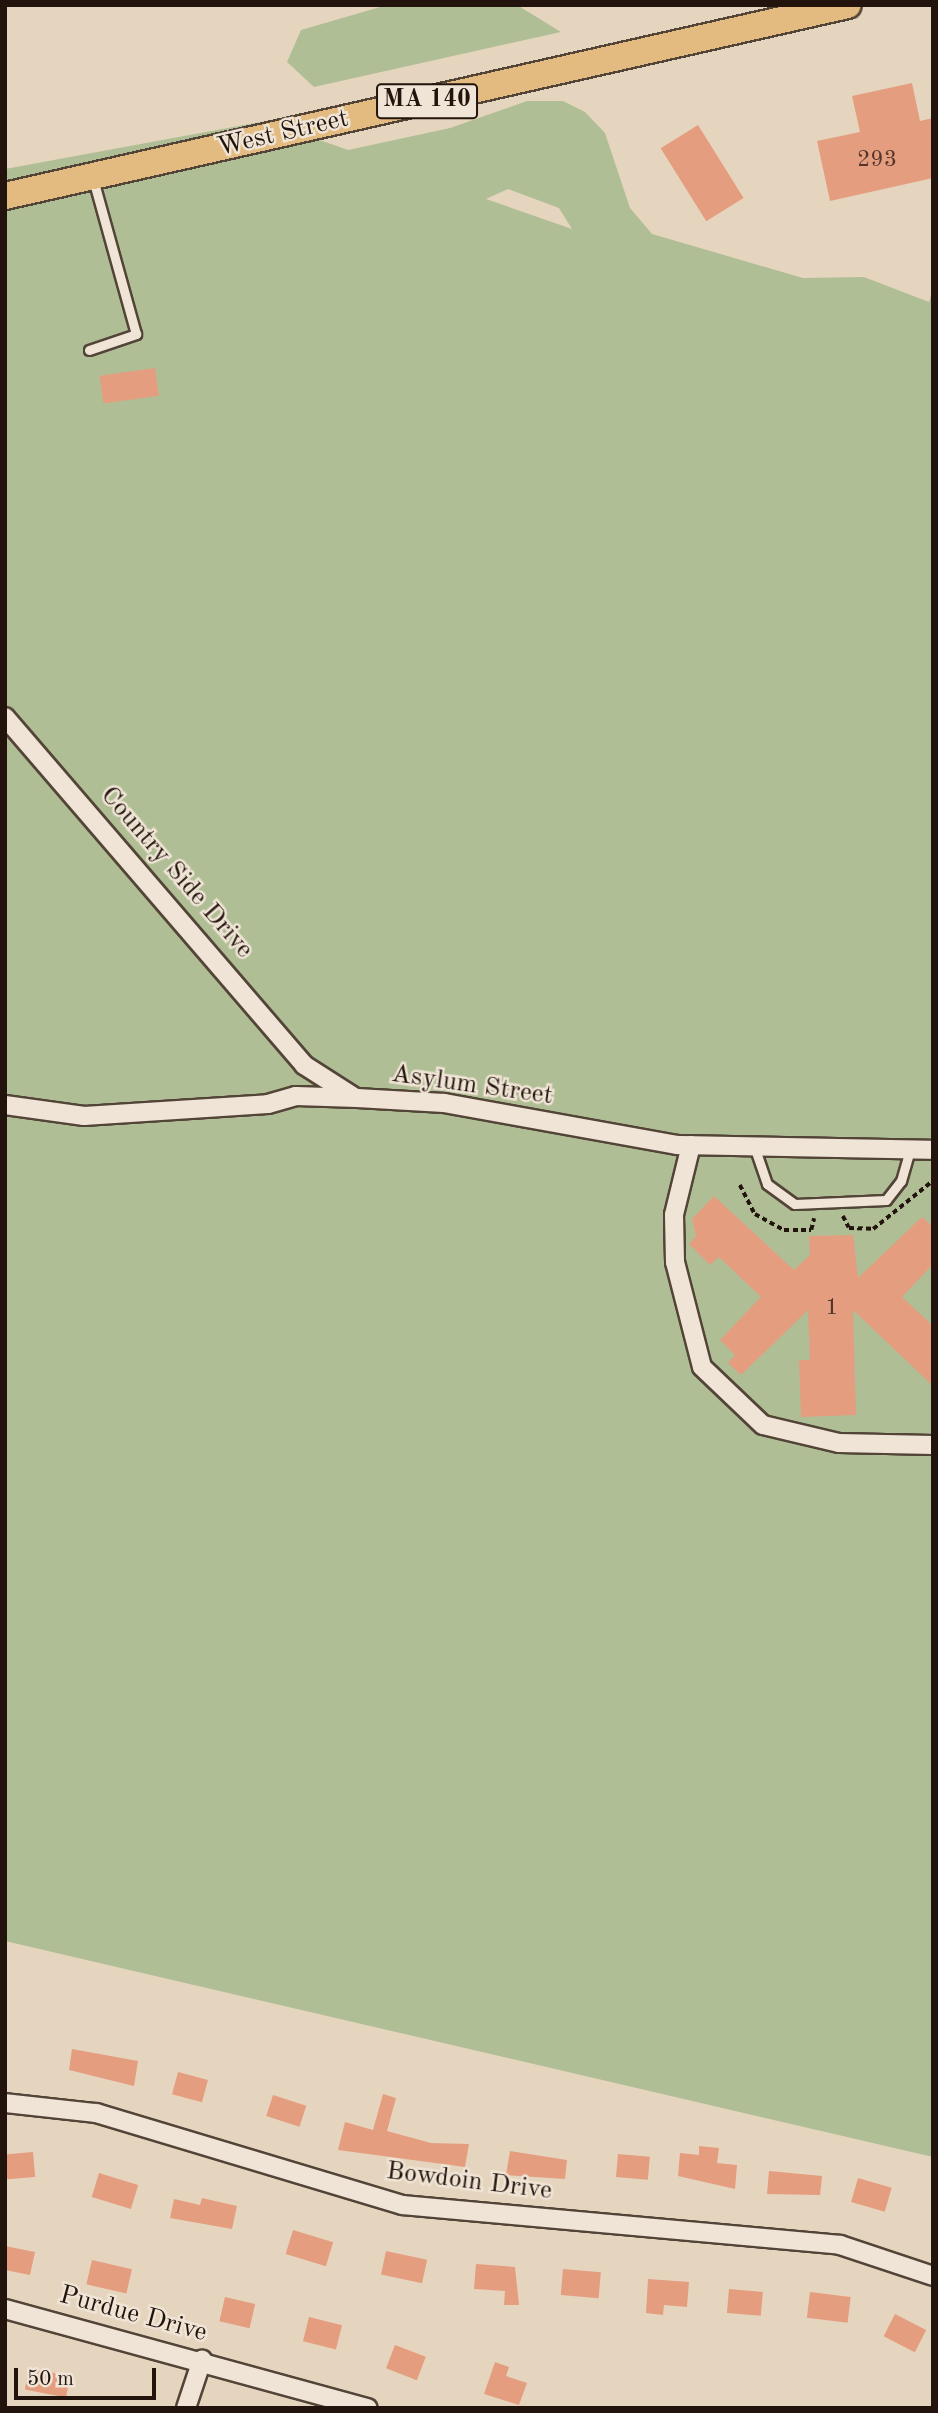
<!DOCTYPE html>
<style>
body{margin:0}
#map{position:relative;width:938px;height:2413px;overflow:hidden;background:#e6d5be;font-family:"Old Standard TT",serif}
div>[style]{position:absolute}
.green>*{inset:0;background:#b0be95}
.building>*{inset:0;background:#e59d80;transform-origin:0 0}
.path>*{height:3.5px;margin-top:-1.75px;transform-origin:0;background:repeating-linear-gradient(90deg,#22140c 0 5px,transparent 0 8.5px)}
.roads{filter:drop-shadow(2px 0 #534438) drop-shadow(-2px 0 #534438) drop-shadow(0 2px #534438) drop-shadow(0 -2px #534438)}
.service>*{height:9px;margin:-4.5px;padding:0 4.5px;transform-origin:4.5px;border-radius:4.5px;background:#efe4d5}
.minor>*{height:18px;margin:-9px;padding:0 9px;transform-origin:9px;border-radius:9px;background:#efe4d5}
.primary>*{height:26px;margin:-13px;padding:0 13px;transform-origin:13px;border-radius:13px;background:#e3ba7f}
span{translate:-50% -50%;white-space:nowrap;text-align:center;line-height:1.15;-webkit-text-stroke:5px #efe4d5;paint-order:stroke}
.number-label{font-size:23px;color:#533629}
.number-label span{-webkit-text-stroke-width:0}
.shield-label span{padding:2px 5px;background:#efe4d5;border:2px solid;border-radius:5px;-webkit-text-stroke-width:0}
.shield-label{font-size:24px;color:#22140c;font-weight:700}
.street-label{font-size:26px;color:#22140c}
.frame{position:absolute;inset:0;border:7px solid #22140c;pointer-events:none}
.scale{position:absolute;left:14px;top:2368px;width:142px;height:32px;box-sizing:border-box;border:4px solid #22140c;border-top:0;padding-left:9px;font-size:21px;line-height:24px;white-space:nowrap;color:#22140c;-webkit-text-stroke:5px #efe4d5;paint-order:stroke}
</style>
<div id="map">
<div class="green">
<i style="clip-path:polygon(387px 5px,517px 5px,561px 32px,314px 87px,287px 62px,301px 30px)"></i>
<i style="clip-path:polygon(evenodd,527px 101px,563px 101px,585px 112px,605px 133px,630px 208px,652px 234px,803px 278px,864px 277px,929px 302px,933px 288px,933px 2157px,5px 1941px,5px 169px,266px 121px,348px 150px,450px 128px,527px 101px,508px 189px,559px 208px,572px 229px,486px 199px,508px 189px)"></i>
</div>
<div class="building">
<i style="clip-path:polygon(912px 83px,920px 121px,933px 118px,933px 178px,830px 201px,817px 141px,860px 132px,852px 96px)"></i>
<i style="left:698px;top:125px;width:86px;height:44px;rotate:58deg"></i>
<i style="left:155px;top:368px;width:28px;height:56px;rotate:82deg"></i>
<i style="clip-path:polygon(714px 1196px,794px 1270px,810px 1255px,809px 1236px,853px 1235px,858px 1278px,922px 1217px,933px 1227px,933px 1264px,902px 1297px,933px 1326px,933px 1386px,853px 1310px,856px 1415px,801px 1417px,799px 1360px,810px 1360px,808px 1310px,741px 1375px,728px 1363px,735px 1355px,720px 1340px,761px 1297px,719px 1257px,710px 1265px,689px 1244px,696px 1236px,692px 1219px)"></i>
<i style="clip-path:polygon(72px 2049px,138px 2061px,134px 2086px,69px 2070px)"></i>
<i style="left:178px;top:2072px;width:31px;height:23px;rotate:15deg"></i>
<i style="clip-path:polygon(383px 2094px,396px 2098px,387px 2131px,431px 2143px,469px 2144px,465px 2167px,338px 2150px,345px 2122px,373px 2130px)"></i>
<i style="left:273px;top:2095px;width:35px;height:22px;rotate:18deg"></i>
<i style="clip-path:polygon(699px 2146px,719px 2148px,717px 2163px,737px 2165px,735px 2189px,678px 2176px,680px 2153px,699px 2155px)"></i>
<i style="clip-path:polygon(510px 2151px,567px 2160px,565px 2179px,506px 2175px)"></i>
<i style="left:33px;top:2152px;width:25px;height:28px;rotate:85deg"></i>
<i style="left:618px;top:2154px;width:32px;height:23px;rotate:5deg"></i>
<i style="clip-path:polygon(769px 2171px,822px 2176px,820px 2195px,767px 2194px)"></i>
<i style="left:99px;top:2173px;width:41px;height:25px;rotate:17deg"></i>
<i style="left:858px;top:2178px;width:35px;height:25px;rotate:16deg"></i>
<i style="clip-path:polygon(202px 2198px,237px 2206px,232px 2229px,170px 2218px,174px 2199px,200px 2205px)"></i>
<i style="left:293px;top:2230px;width:42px;height:25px;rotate:17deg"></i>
<i style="clip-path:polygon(5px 2246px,35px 2252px,30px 2275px,5px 2270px)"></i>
<i style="left:386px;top:2251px;width:42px;height:24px;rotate:12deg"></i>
<i style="left:92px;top:2260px;width:41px;height:25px;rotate:13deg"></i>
<i style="clip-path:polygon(476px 2264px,515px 2267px,519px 2305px,504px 2305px,505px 2291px,474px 2289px)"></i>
<i style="left:563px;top:2269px;width:38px;height:26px;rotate:5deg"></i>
<i style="clip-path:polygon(648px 2279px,689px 2282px,687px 2307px,664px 2305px,663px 2315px,646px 2313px)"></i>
<i style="left:729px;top:2289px;width:34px;height:24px;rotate:5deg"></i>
<i style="left:810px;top:2292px;width:41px;height:26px;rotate:7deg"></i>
<i style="left:225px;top:2297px;width:31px;height:25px;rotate:13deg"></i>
<i style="left:895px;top:2314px;width:35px;height:25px;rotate:27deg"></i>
<i style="left:309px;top:2317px;width:34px;height:25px;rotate:14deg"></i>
<i style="left:395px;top:2345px;width:33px;height:25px;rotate:21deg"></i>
<i style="clip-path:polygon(495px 2362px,509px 2367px,506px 2376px,527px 2383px,519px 2405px,484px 2394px)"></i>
<i style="left:29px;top:2368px;width:42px;height:22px;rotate:11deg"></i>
</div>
<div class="path">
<i style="left:740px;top:1185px;width:33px;rotate:63deg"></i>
<i style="left:755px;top:1214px;width:33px;rotate:29deg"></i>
<i style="left:784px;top:1230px;width:27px"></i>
<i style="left:811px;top:1230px;width:12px;rotate:-76deg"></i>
<i style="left:843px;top:1216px;width:13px;rotate:63deg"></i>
<i style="left:849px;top:1228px;width:24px;rotate:2deg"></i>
<i style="left:873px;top:1229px;width:73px;rotate:-38.9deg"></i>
</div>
<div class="roads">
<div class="service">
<i style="left:89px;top:350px;width:50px;rotate:-18.8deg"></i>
<i style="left:136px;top:334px;width:161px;rotate:-105.5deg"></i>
<i style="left:754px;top:1146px;width:40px;rotate:71.1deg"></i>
<i style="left:767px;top:1184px;width:34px;rotate:36deg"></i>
<i style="left:795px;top:1204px;width:91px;rotate:-2.5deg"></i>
<i style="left:886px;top:1200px;width:24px;rotate:-52deg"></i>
<i style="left:901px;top:1181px;width:32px;rotate:-74deg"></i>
</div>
<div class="minor">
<i style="left:5px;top:717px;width:459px;rotate:49.3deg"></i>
<i style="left:304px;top:1065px;width:59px;rotate:32.6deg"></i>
<i style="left:5px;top:1105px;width:80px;rotate:7.9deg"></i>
<i style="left:84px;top:1116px;width:184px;rotate:-3.7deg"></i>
<i style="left:268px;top:1104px;width:29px;rotate:-16deg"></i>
<i style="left:296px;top:1096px;width:61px;rotate:1.9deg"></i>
<i style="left:357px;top:1098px;width:87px;rotate:3.3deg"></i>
<i style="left:444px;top:1103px;width:237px;rotate:10.2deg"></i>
<i style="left:677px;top:1145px;width:256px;rotate:1.1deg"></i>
<i style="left:691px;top:1145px;width:72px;rotate:103.7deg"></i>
<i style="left:674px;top:1215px;width:47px;rotate:88.8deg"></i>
<i style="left:675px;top:1262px;width:108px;rotate:75.6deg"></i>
<i style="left:702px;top:1367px;width:84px;rotate:43.6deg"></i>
<i style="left:763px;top:1425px;width:78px;rotate:13.3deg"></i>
<i style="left:839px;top:1443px;width:94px;rotate:1.2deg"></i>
<i style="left:5px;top:2103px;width:92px;rotate:6.3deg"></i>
<i style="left:96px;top:2113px;width:320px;rotate:16.7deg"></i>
<i style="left:403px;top:2205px;width:439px;rotate:5.2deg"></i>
<i style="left:840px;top:2245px;width:98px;rotate:18.4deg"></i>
<i style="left:5px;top:2309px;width:376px;rotate:15.3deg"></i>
<i style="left:186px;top:2408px;width:51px;rotate:-71.6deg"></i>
</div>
<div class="primary">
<i style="left:5px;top:196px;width:864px;rotate:-12.77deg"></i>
</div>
</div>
<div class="number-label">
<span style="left:877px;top:160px">293</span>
<span style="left:832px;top:1308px">1</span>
</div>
<div class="shield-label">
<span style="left:427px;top:101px">MA 140</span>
</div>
<div class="street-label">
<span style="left:283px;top:134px;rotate:-13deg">West Street</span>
<span style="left:176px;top:873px;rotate:49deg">Country Side Drive</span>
<span style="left:472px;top:1086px;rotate:8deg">Asylum Street</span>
<span style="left:469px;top:2182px;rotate:7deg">Bowdoin Drive</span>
<span style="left:133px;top:2315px;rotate:15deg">Purdue Drive</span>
</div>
<div class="frame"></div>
<div class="scale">50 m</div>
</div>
